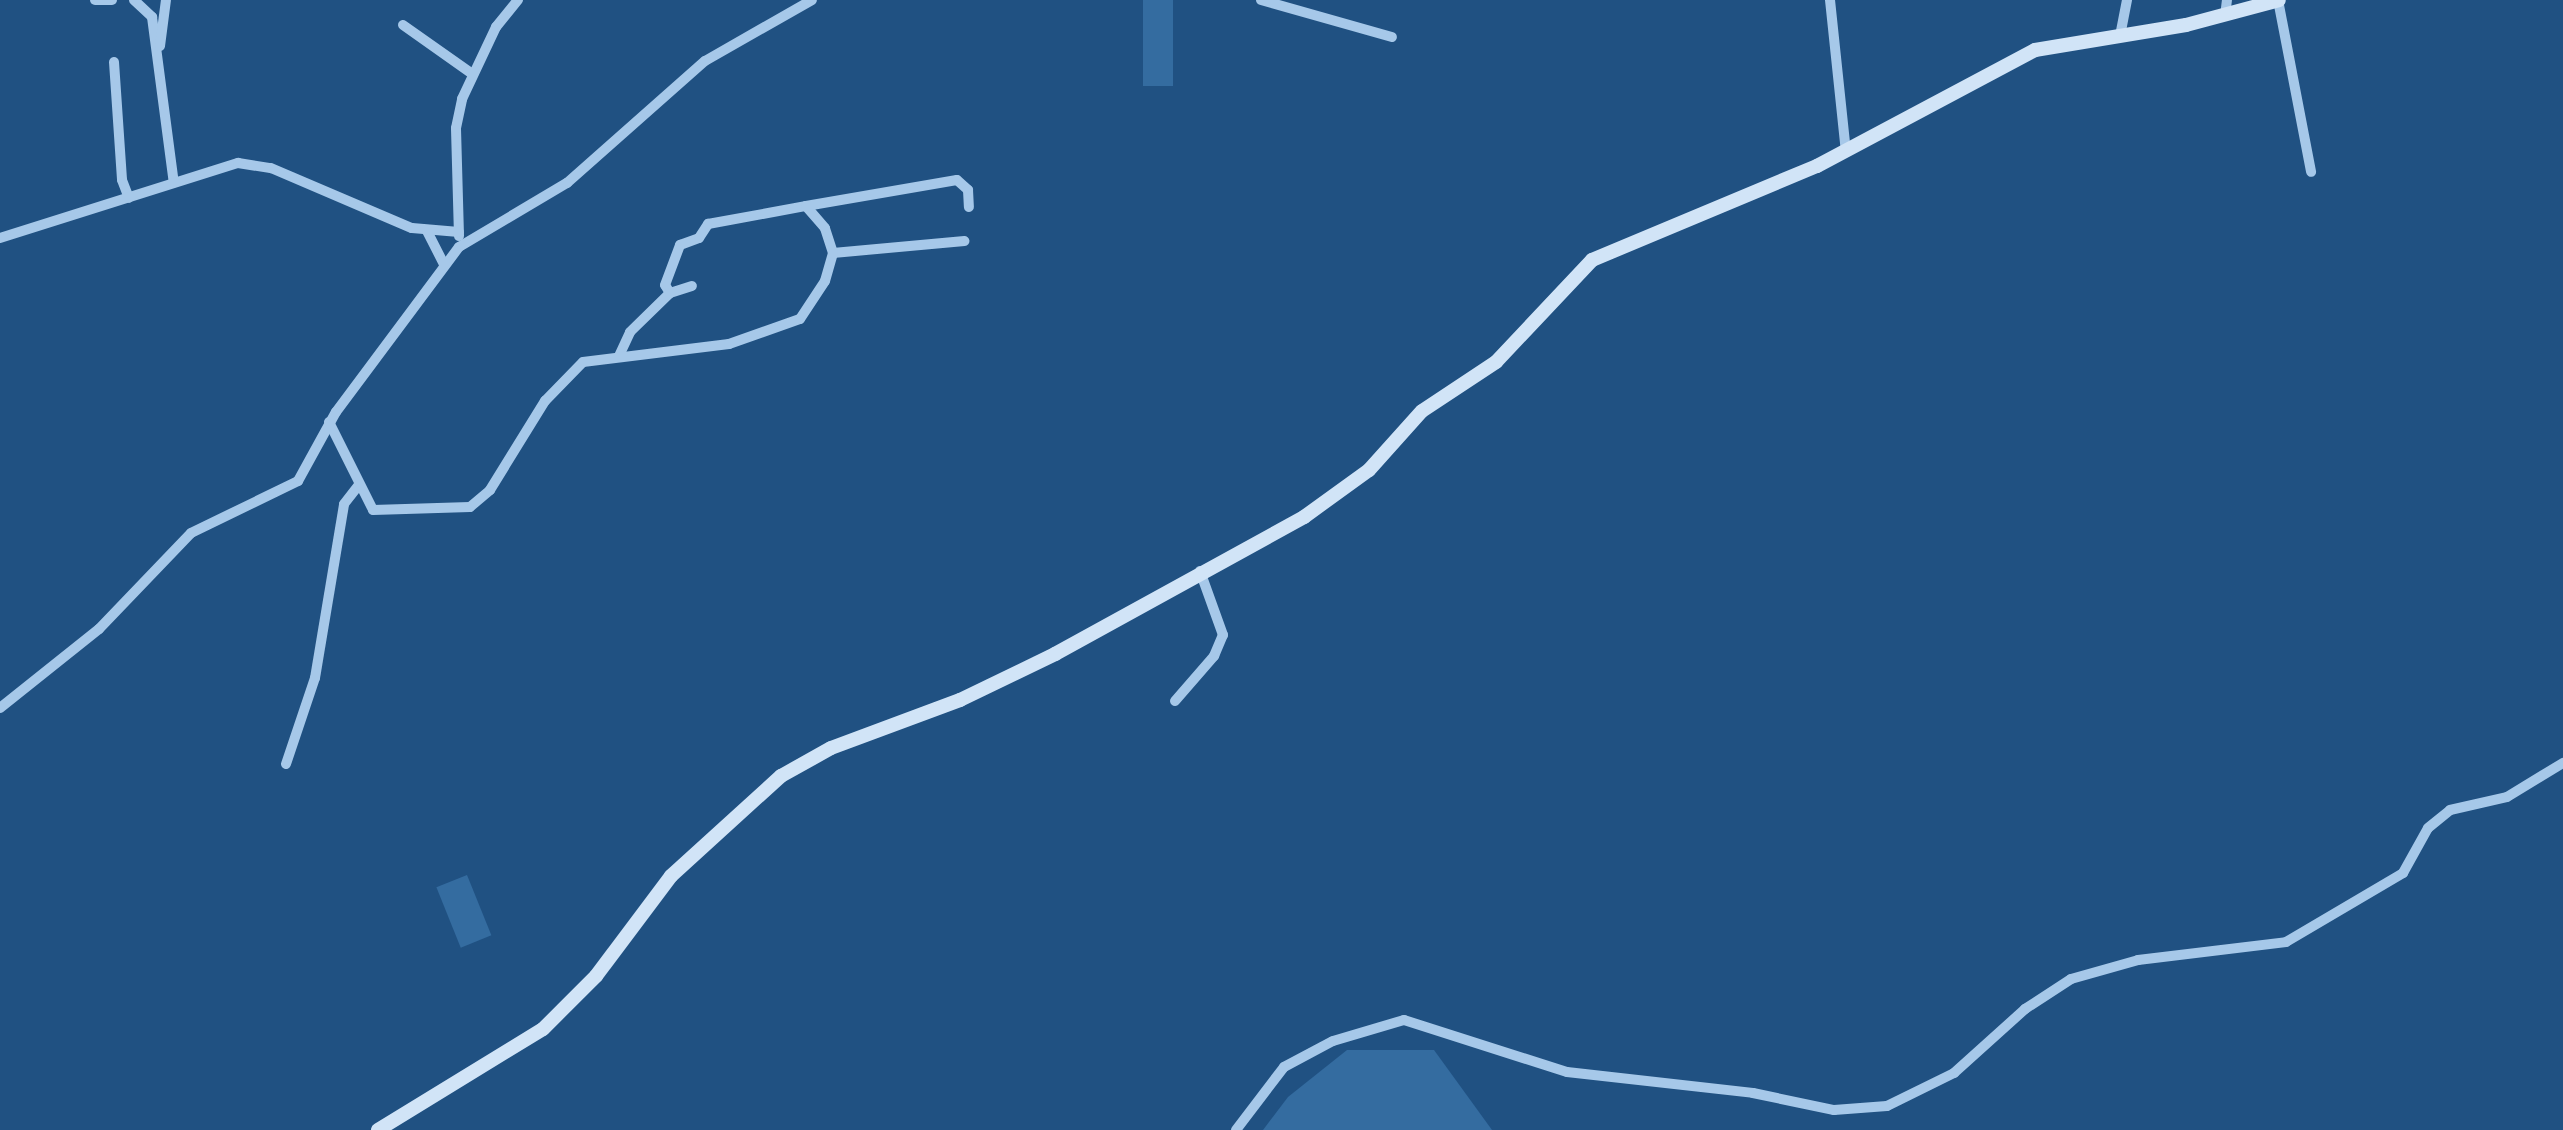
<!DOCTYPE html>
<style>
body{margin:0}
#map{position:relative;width:2563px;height:1130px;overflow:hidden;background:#205182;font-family:"IBM Plex Sans",sans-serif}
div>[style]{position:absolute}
.green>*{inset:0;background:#346ca0;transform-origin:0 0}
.street>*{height:10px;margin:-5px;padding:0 5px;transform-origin:5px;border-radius:5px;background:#a6c8e9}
.secondary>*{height:14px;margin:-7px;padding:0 7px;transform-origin:7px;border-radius:7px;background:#d1e4f7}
span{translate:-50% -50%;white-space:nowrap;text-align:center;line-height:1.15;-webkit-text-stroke:9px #205182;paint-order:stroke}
</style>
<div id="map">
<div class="green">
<i style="left:1143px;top:0;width:30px;height:86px"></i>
<i style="left:467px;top:875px;width:65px;height:33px;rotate:68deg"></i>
<i style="clip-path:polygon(1347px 1050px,1434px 1050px,1492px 1130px,1263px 1130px,1288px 1097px)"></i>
</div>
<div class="street">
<i style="left:95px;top:0;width:17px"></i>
<i style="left:134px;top:0;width:25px;rotate:43deg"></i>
<i style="left:152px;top:17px;width:167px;rotate:82.5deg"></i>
<i style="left:1261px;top:0;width:136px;rotate:15.8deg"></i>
<i style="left:1830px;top:0;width:152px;rotate:84deg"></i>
<i style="left:2278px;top:0;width:175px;rotate:79.1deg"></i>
<i style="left:2225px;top:16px;width:16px;rotate:-83deg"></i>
<i style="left:403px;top:25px;width:83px;rotate:35.2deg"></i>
<i style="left:2120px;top:36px;width:37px;rotate:-79deg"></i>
<i style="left:160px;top:46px;width:46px;rotate:-82.6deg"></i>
<i style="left:114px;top:62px;width:118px;rotate:86.1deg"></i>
<i style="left:122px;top:180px;width:19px;rotate:69deg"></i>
<i style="left:427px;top:231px;width:37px;rotate:63deg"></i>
<i style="left:459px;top:236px;width:108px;rotate:-91.6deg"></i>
<i style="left:456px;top:128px;width:30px;rotate:-78deg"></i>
<i style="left:462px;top:99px;width:80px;rotate:-64.7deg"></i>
<i style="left:496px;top:27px;width:35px;rotate:-51deg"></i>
<i style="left:0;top:238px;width:250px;rotate:-17.5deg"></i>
<i style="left:238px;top:163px;width:33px;rotate:9deg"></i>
<i style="left:271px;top:168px;width:153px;rotate:23.1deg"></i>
<i style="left:412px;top:228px;width:47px;rotate:4.9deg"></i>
<i style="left:833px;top:253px;width:132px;rotate:-5.2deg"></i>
<i style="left:670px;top:293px;width:23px;rotate:-18deg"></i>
<i style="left:619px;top:356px;width:26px;rotate:-65deg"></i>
<i style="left:630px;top:332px;width:56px;rotate:-44.3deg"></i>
<i style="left:670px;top:293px;width:9px;rotate:-122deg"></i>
<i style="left:665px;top:285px;width:43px;rotate:-69.4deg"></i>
<i style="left:680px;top:245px;width:20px;rotate:-20deg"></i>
<i style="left:699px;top:238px;width:17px;rotate:-57deg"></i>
<i style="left:708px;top:224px;width:100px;rotate:-10.4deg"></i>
<i style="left:329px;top:422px;width:98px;rotate:63.4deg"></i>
<i style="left:373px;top:510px;width:97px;rotate:-1.8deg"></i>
<i style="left:470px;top:507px;width:26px;rotate:-40deg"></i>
<i style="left:490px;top:490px;width:105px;rotate:-58.3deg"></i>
<i style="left:545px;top:401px;width:54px;rotate:-45.7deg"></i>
<i style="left:583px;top:362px;width:147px;rotate:-7deg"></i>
<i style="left:729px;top:344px;width:75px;rotate:-19.4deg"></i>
<i style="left:800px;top:319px;width:45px;rotate:-56.7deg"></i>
<i style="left:825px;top:281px;width:29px;rotate:-74deg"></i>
<i style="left:833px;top:253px;width:26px;rotate:-108deg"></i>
<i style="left:825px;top:228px;width:29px;rotate:-131deg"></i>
<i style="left:806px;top:206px;width:153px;rotate:-9.8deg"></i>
<i style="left:957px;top:180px;width:15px;rotate:42deg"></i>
<i style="left:968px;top:190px;width:17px;rotate:87deg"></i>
<i style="left:1175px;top:701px;width:60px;rotate:-49.1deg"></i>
<i style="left:1214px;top:656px;width:23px;rotate:-67deg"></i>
<i style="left:1223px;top:635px;width:68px;rotate:-109.8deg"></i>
<i style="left:0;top:708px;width:127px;rotate:-38.6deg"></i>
<i style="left:99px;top:629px;width:133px;rotate:-46.2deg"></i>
<i style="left:191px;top:533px;width:119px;rotate:-25.9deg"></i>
<i style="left:298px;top:481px;width:79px;rotate:-61.2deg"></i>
<i style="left:336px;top:412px;width:206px;rotate:-53.3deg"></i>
<i style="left:459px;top:247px;width:126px;rotate:-30.7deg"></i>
<i style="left:567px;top:183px;width:184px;rotate:-41.5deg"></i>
<i style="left:705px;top:61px;width:123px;rotate:-29.7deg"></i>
<i style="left:286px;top:764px;width:91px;rotate:-71.4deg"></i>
<i style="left:315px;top:678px;width:176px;rotate:-80.5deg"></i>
<i style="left:344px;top:504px;width:23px;rotate:-52deg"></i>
<i style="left:1236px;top:1130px;width:79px;rotate:-52.7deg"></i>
<i style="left:1284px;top:1067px;width:55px;rotate:-28deg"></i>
<i style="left:1333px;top:1041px;width:74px;rotate:-16.5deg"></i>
<i style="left:1404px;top:1020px;width:171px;rotate:17.7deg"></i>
<i style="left:1567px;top:1072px;width:187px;rotate:6.4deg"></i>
<i style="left:1753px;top:1093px;width:83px;rotate:11.9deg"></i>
<i style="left:1834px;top:1110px;width:53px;rotate:-4.3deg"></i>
<i style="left:1887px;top:1106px;width:75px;rotate:-26.2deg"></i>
<i style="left:1954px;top:1073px;width:96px;rotate:-42deg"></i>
<i style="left:2025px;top:1009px;width:55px;rotate:-33.1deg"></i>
<i style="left:2071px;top:979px;width:70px;rotate:-15.8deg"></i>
<i style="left:2138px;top:960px;width:149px;rotate:-6.9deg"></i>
<i style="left:2286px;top:942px;width:136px;rotate:-30.5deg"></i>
<i style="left:2403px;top:873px;width:51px;rotate:-60.9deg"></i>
<i style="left:2428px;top:828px;width:28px;rotate:-39deg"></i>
<i style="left:2450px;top:810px;width:58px;rotate:-12.8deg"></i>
<i style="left:2507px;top:797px;width:66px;rotate:-31.3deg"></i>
</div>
<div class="secondary">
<i style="left:378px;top:1130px;width:193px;rotate:-31.5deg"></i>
<i style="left:543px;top:1029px;width:75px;rotate:-45deg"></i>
<i style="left:596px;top:976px;width:125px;rotate:-53.1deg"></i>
<i style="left:671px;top:876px;width:149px;rotate:-42.3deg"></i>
<i style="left:781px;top:776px;width:57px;rotate:-29.2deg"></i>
<i style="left:831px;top:748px;width:138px;rotate:-20.4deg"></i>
<i style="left:960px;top:700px;width:106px;rotate:-25.8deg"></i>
<i style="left:1055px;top:654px;width:284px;rotate:-28.8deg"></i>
<i style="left:1304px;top:517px;width:80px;rotate:-35.9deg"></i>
<i style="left:1369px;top:470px;width:79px;rotate:-48.1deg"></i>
<i style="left:1422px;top:411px;width:89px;rotate:-33.5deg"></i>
<i style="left:1496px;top:362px;width:140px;rotate:-46.7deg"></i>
<i style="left:1592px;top:260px;width:244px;rotate:-22.7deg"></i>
<i style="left:1817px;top:166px;width:247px;rotate:-28deg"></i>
<i style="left:2035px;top:50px;width:153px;rotate:-9.4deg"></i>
<i style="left:2186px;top:25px;width:96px;rotate:-15deg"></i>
</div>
</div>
